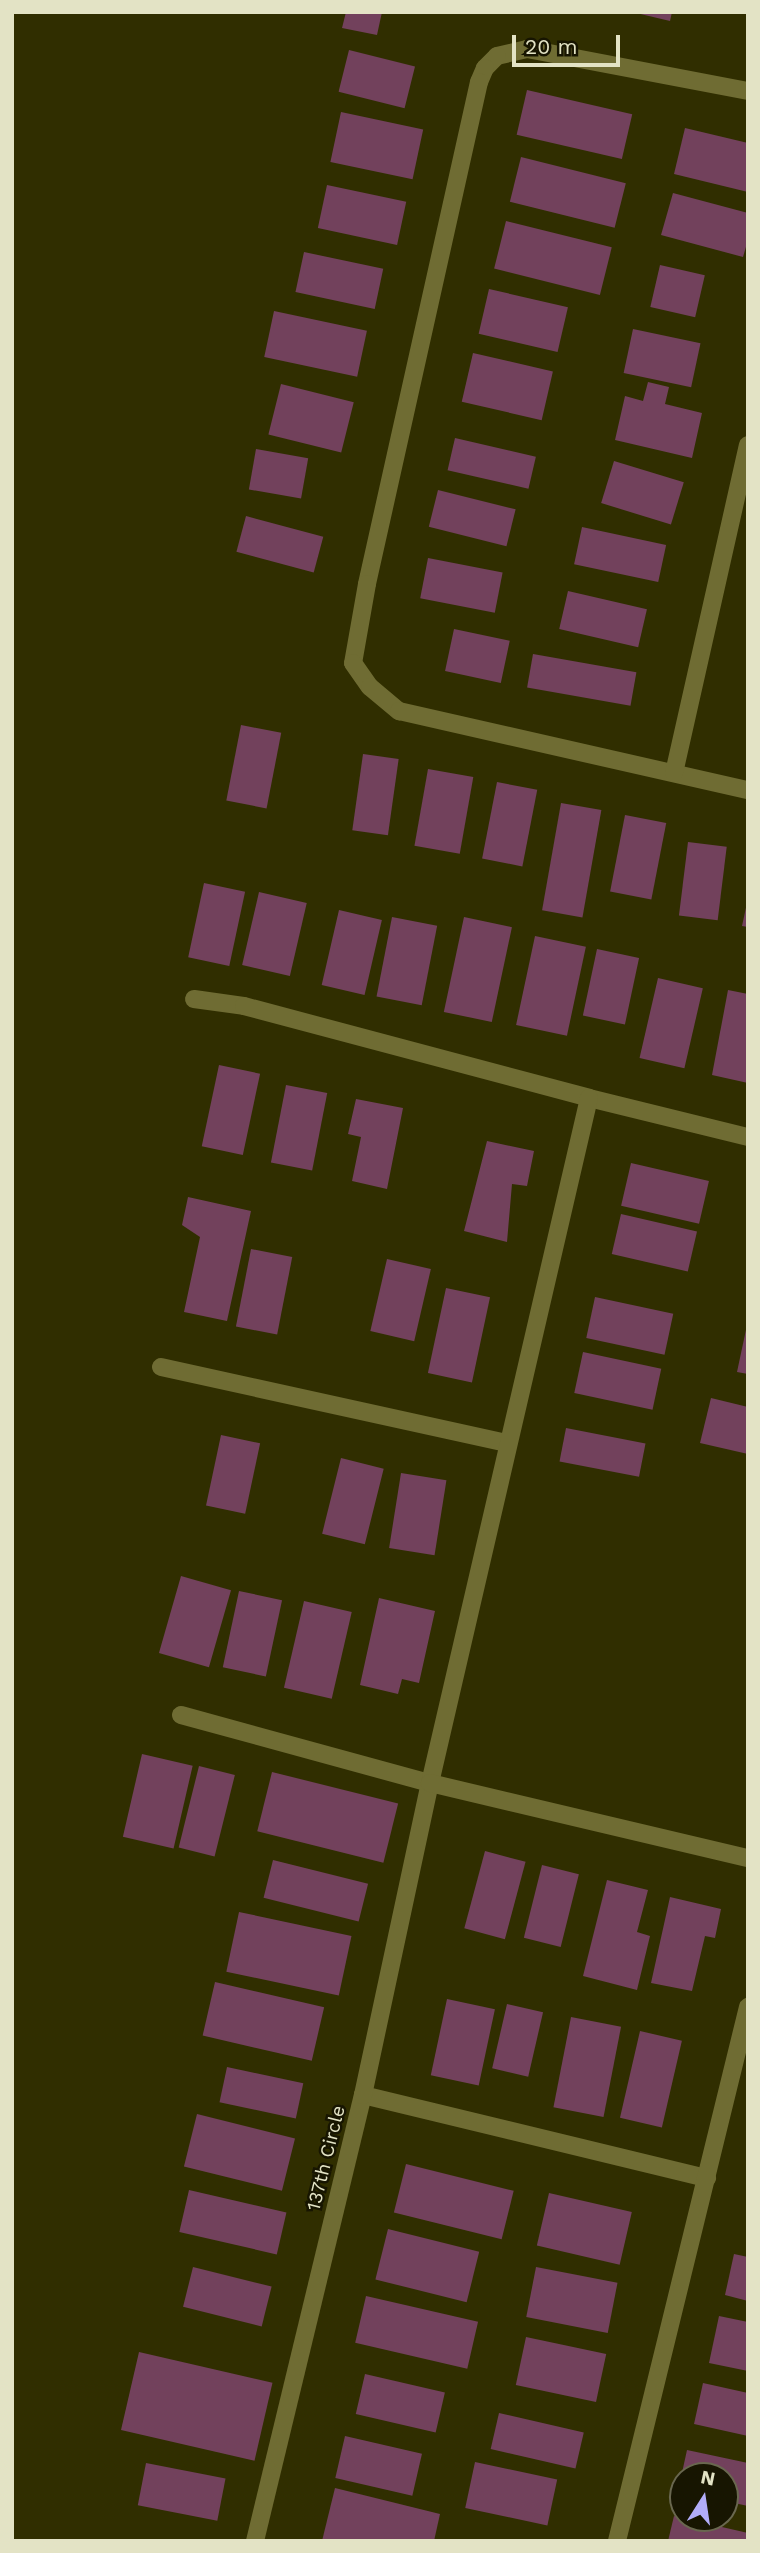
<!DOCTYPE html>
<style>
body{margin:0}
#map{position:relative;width:760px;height:2553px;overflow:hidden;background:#302e00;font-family:"Work Sans",sans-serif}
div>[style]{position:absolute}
.building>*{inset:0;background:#72415c;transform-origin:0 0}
.minor>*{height:18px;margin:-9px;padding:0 9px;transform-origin:9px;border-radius:9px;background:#6f6c33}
span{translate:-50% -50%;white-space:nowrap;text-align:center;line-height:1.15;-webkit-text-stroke:5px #171501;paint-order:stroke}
.street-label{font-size:19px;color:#e3e3c5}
.frame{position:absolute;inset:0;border:14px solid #e3e3c5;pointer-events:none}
.north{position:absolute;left:669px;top:2462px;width:70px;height:70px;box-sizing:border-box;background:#171501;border:2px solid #69674f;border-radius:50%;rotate:12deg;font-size:19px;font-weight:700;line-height:28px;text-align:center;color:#e3e3c5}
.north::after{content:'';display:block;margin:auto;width:24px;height:32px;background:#b2adf9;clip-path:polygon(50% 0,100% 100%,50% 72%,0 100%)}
.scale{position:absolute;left:512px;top:35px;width:108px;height:32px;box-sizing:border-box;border:4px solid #e3e3c5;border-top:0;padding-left:9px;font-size:21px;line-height:24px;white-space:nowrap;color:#e3e3c5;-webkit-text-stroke:5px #171501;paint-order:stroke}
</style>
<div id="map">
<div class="building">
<i style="clip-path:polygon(346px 12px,382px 12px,377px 35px,342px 28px)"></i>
<i style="clip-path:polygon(632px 12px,672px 12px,670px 21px)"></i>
<i style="left:349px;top:50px;width:68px;height:43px;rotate:14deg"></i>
<i style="left:527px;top:90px;width:108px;height:46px;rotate:13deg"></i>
<i style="left:341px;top:112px;width:84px;height:51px;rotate:12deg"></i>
<i style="clip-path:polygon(685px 128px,748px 143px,748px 192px,674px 174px)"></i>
<i style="left:521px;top:157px;width:108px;height:46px;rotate:14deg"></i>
<i style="left:327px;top:185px;width:81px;height:44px;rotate:12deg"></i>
<i style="clip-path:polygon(673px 193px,748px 213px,748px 240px,743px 257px,661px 235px)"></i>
<i style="left:506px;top:221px;width:109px;height:49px;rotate:14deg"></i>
<i style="left:304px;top:252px;width:81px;height:41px;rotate:12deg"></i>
<i style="left:660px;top:265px;width:46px;height:43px;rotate:13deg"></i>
<i style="left:489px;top:289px;width:81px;height:46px;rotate:13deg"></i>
<i style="left:274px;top:311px;width:95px;height:47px;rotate:12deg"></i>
<i style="left:633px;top:329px;width:69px;height:45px;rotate:12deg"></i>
<i style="left:473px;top:353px;width:82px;height:50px;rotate:13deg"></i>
<i style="clip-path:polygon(648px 382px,669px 387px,665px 404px,702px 413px,692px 458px,615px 440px,625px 396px,643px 401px)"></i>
<i style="left:281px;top:384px;width:75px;height:52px;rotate:14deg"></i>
<i style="left:455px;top:438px;width:83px;height:33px;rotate:13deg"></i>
<i style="left:256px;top:449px;width:53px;height:41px;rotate:10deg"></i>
<i style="left:614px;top:461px;width:73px;height:44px;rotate:17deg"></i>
<i style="left:438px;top:490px;width:80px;height:38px;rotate:14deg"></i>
<i style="left:246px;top:516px;width:80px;height:37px;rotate:15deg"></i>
<i style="left:582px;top:527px;width:86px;height:38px;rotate:12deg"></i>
<i style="left:428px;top:558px;width:76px;height:41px;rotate:11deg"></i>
<i style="left:568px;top:591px;width:81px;height:39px;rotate:13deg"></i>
<i style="left:454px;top:629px;width:57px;height:43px;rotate:12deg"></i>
<i style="left:533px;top:654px;width:105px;height:34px;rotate:10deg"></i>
<i style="left:241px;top:725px;width:41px;height:77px;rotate:11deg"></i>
<i style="left:363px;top:754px;width:36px;height:77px;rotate:8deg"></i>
<i style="left:428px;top:769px;width:46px;height:78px;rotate:10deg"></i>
<i style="left:497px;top:782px;width:41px;height:78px;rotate:11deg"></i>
<i style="left:561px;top:803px;width:41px;height:109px;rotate:10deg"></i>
<i style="left:625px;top:815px;width:42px;height:78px;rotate:11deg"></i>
<i style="left:688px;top:842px;width:39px;height:74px;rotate:7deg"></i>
<i style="left:204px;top:883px;width:42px;height:76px;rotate:12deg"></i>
<i style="left:259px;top:892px;width:49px;height:75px;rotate:13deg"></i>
<i style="clip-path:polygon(747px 903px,748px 903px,748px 927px,742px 926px)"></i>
<i style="left:339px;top:910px;width:44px;height:77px;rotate:13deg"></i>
<i style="left:392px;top:917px;width:46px;height:81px;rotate:11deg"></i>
<i style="left:464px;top:917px;width:49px;height:97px;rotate:12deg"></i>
<i style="left:535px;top:936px;width:52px;height:91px;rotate:12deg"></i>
<i style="left:597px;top:949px;width:43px;height:68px;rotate:12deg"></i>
<i style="left:658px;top:978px;width:46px;height:82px;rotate:13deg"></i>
<i style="clip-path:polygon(728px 990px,748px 994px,748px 1083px,712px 1075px)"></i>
<i style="left:219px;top:1065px;width:42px;height:83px;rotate:12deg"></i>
<i style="left:286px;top:1085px;width:42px;height:79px;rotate:11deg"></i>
<i style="clip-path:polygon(356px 1099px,403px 1108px,387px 1189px,352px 1181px,361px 1137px,348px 1134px)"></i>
<i style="clip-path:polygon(487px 1141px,534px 1151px,527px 1186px,512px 1184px,507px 1242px,464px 1231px)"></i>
<i style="left:631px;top:1163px;width:80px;height:44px;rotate:13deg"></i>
<i style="clip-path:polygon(188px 1197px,251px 1211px,227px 1321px,184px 1312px,200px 1237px,182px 1225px)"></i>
<i style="left:621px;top:1214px;width:78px;height:41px;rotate:13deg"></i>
<i style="left:251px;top:1249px;width:42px;height:79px;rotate:11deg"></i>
<i style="left:387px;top:1259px;width:45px;height:74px;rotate:13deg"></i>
<i style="left:446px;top:1288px;width:45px;height:87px;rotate:12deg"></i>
<i style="left:595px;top:1297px;width:80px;height:42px;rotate:12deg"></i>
<i style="clip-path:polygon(747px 1325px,748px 1325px,748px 1374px,737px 1372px)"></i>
<i style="left:583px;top:1352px;width:80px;height:42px;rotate:12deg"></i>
<i style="clip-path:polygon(711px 1398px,748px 1407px,748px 1454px,700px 1443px)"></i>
<i style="left:566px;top:1428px;width:81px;height:34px;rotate:11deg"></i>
<i style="left:221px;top:1435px;width:40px;height:72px;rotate:12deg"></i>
<i style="left:341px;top:1458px;width:44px;height:78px;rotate:14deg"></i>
<i style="left:401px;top:1473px;width:46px;height:76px;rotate:9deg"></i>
<i style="left:181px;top:1576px;width:52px;height:80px;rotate:16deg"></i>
<i style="left:239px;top:1591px;width:44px;height:78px;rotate:12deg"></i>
<i style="clip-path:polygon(379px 1598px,435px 1611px,419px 1683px,402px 1679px,398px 1694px,360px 1685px)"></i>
<i style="left:304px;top:1601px;width:49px;height:89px;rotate:13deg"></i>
<i style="left:142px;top:1754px;width:52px;height:85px;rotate:13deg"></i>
<i style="left:199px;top:1766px;width:37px;height:84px;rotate:14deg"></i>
<i style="left:272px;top:1772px;width:130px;height:61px;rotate:14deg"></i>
<i style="left:485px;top:1851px;width:42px;height:80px;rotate:15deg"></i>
<i style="left:273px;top:1860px;width:98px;height:39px;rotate:14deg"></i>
<i style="left:542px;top:1865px;width:38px;height:75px;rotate:14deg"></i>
<i style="clip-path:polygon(607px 1880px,648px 1890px,637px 1932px,650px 1936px,637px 1990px,583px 1976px)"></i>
<i style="clip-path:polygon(670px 1897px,721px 1909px,715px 1938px,705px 1936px,692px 1991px,651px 1983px)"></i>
<i style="left:239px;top:1912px;width:115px;height:61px;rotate:12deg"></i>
<i style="left:215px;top:1982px;width:112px;height:55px;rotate:13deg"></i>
<i style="left:447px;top:1999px;width:49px;height:78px;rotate:12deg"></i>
<i style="left:507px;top:2004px;width:37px;height:66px;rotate:13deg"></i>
<i style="left:571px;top:2017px;width:51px;height:92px;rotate:11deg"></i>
<i style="left:640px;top:2031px;width:43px;height:89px;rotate:13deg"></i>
<i style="left:227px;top:2067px;width:78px;height:36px;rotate:12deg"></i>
<i style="left:197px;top:2114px;width:101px;height:54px;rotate:14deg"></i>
<i style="left:406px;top:2164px;width:111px;height:50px;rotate:14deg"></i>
<i style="left:189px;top:2190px;width:100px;height:43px;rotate:13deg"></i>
<i style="left:549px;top:2193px;width:85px;height:54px;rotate:13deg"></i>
<i style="left:388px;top:2229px;width:94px;height:52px;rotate:14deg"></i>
<i style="clip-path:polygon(734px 2254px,748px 2257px,748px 2301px,725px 2295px)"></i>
<i style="left:193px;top:2267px;width:81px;height:41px;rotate:14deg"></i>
<i style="left:536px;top:2267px;width:83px;height:51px;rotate:11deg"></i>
<i style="left:366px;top:2296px;width:115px;height:48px;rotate:13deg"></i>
<i style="clip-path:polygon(719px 2316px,748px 2322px,748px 2371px,709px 2363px)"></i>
<i style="left:526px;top:2337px;width:82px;height:49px;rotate:12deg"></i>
<i style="left:139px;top:2352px;width:137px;height:80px;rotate:13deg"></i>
<i style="left:365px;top:2374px;width:82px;height:41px;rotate:13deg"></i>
<i style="clip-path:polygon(703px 2383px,748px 2393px,748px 2436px,694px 2424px)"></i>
<i style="left:499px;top:2413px;width:87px;height:37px;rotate:13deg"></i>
<i style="left:345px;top:2436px;width:79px;height:43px;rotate:13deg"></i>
<i style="clip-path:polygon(687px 2450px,748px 2463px,748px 2506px,725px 2501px,725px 2476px,683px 2476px,683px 2492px,678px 2491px)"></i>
<i style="left:475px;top:2462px;width:84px;height:47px;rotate:12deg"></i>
<i style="left:146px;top:2463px;width:81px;height:43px;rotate:11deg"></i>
<i style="clip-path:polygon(335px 2488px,440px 2514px,434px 2541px,322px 2541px)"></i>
<i style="clip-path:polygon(674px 2516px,748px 2533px,748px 2541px,668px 2541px)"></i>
</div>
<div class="minor">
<i style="left:748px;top:91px;width:225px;rotate:-169.2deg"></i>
<i style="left:527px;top:49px;width:31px;rotate:167deg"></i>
<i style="left:497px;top:56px;width:17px;rotate:135deg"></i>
<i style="left:485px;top:68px;width:15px;rotate:113deg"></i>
<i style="left:479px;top:82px;width:514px;rotate:102.58deg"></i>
<i style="left:367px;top:584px;width:80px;rotate:100deg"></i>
<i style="left:353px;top:663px;width:29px;rotate:55deg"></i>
<i style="left:370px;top:687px;width:38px;rotate:40deg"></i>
<i style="left:399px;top:711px;width:358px;rotate:12.8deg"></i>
<i style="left:674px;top:773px;width:336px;rotate:-77.3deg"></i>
<i style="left:194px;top:999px;width:50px;rotate:8deg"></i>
<i style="left:244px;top:1006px;width:357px;rotate:14.9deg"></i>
<i style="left:589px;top:1098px;width:164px;rotate:13.8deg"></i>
<i style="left:161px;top:1367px;width:355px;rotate:12.4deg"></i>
<i style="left:181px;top:1715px;width:258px;rotate:15.3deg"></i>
<i style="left:430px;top:1783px;width:703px;rotate:-76.93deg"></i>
<i style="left:363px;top:2095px;width:354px;rotate:13.6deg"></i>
<i style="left:255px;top:2541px;width:459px;rotate:-76.4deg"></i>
<i style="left:363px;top:2095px;width:319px;rotate:-77.9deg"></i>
<i style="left:430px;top:1783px;width:327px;rotate:13.3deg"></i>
<i style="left:617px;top:2541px;width:550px;rotate:-76.22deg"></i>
</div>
<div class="street-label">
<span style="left:326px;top:2158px;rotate:-76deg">137th Circle</span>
</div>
<div class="frame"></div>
<div class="north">N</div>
<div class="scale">20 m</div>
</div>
